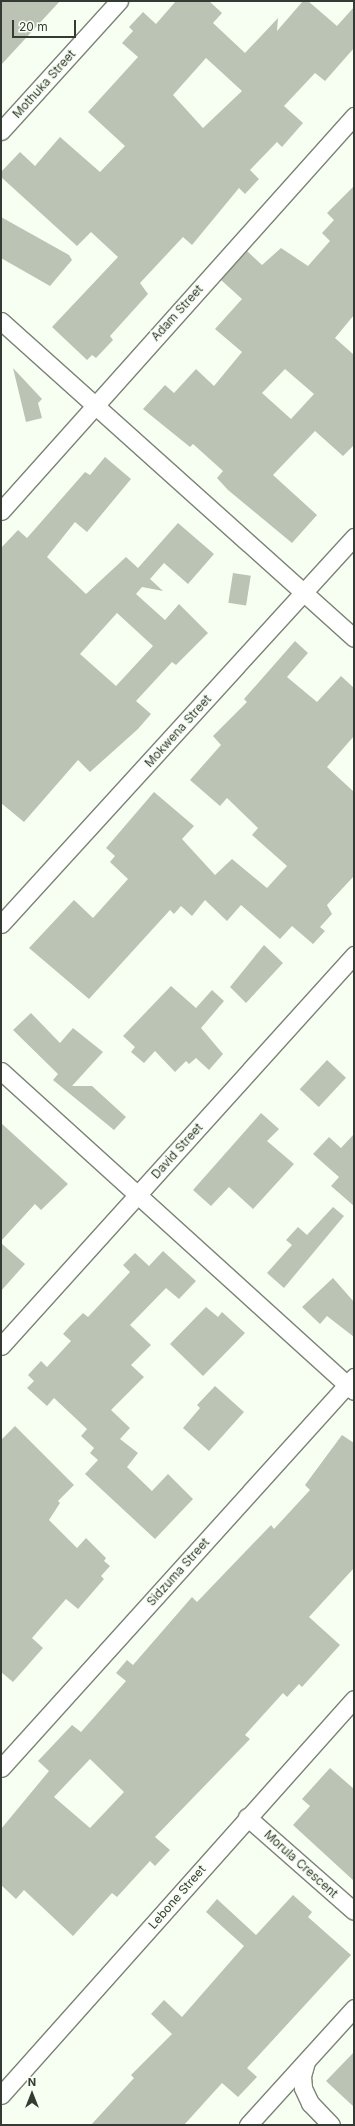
<!DOCTYPE html>
<style>
body{margin:0}
#map{position:relative;width:355px;height:2126px;overflow:hidden;background:#f7fff2;font-family:Inter,sans-serif}
div>[style]{position:absolute}
.building>*{inset:0;background:#bac3b4;transform-origin:0 0}
.roads{filter:drop-shadow(1px 0 #7c8476) drop-shadow(-1px 0 #7c8476) drop-shadow(0 1px #7c8476) drop-shadow(0 -1px #7c8476)}
.street>*{height:17px;margin:-8.5px;padding:0 8.5px;transform-origin:8.5px;border-radius:8.5px;background:#fff}
span{translate:-50% -50%;white-space:nowrap;text-align:center;line-height:1.15;-webkit-text-stroke:3.5px #f7fff2;paint-order:stroke}
.street-label{font-size:12px;color:#363a34}
.frame{position:absolute;inset:0;border:2px solid #363a34;pointer-events:none}
.north{position:absolute;left:12px;top:2074px;width:40px;height:40px;-webkit-text-stroke:3px #f7fff2;paint-order:stroke;rotate:0deg;font-size:11px;font-weight:700;line-height:16px;text-align:center;color:#363a34}
.north::after{content:'';display:block;margin:auto;width:14px;height:18px;background:#363a34;clip-path:polygon(50% 0,100% 100%,50% 72%,0 100%)}
.scale{position:absolute;left:12px;top:20px;width:64px;height:18px;box-sizing:border-box;border:2px solid #363a34;border-top:0;padding-left:5px;font-size:12px;line-height:14px;white-space:nowrap;color:#363a34;-webkit-text-stroke:3px #f7fff2;paint-order:stroke}
</style>
<div id="map">
<div class="building">
<i style="clip-path:polygon(1px 1px,60px 1px,1px 65px)"></i>
<i style="clip-path:polygon(evenodd,176px 1px,209px 1px,222px 13px,213px 23px,245px 53px,278px 18px,277px 31px,303px 1px,308px 1px,337px 26px,354px 7px,354px 48px,325px 81px,315px 73px,284px 106px,303px 123px,282px 147px,277px 142px,250px 170px,259px 179px,245px 194px,239px 188px,192px 245px,183px 237px,140px 283px,148px 294px,110px 336px,113px 340px,96px 358px,92px 355px,87px 360px,52px 327px,118px 257px,91px 232px,77px 246px,1px 177px,1px 172px,20px 152px,35px 166px,60px 137px,100px 172px,125px 146px,88px 112px,138px 57px,122px 43px,133px 31px,129px 27px,143px 12px,156px 24px,176px 1px,206px 58px,242px 91px,203px 128px,173px 95px,206px 58px)"></i>
<i style="clip-path:polygon(evenodd,354px 186px,354px 315px,335px 338px,354px 355px,354px 445px,343px 456px,315px 431px,273px 475px,317px 515px,292px 543px,228px 490px,217px 478px,223px 471px,193px 444px,190px 447px,143px 409px,165px 385px,174px 393px,196px 369px,214px 386px,242px 352px,215px 329px,242px 299px,221px 280px,247px 251px,262px 265px,281px 248px,308px 266px,330px 241px,322px 233px,334px 220px,327px 213px,354px 186px,285px 369px,314px 394px,291px 419px,262px 393px,285px 369px)"></i>
<i style="clip-path:polygon(1px 217px,69px 255px,72px 260px,50px 286px,1px 258px)"></i>
<i style="clip-path:polygon(13px 368px,42px 399px,38px 403px,42px 418px,26px 422px)"></i>
<i style="clip-path:polygon(evenodd,105px 457px,131px 479px,87px 532px,75px 522px,47px 557px,86px 594px,126px 557px,138px 568px,178px 523px,214px 554px,188px 584px,164px 563px,150px 579px,163px 591px,142px 587px,136px 594px,165px 620px,179px 604px,208px 633px,176px 665px,172px 662px,136px 701px,151px 714px,138px 729px,90px 772px,78px 760px,24px 822px,1px 803px,1px 548px,18px 530px,27px 538px,85px 472px,90px 475px,105px 457px,117px 613px,153px 646px,116px 686px,80px 654px,117px 613px)"></i>
<i style="left:233px;top:573px;width:18px;height:30px;rotate:9deg"></i>
<i style="clip-path:polygon(295px 641px,308px 653px,287px 677px,317px 702px,341px 676px,354px 688px,354px 736px,327px 767px,354px 792px,354px 876px,327px 905px,332px 914px,320px 927px,325px 931px,313px 944px,292px 926px,280px 939px,241px 905px,227px 921px,205px 900px,192px 916px,181px 906px,174px 914px,170px 910px,89px 999px,29px 948px,74px 900px,93px 918px,128px 879px,110px 862px,115px 856px,106px 848px,154px 792px,194px 826px,182px 839px,215px 875px,232px 859px,267px 888px,287px 866px,252px 835px,258px 828px,227px 798px,220px 806px,190px 780px,221px 745px,213px 736px,247px 702px,244px 699px)"></i>
<i style="clip-path:polygon(264px 945px,283px 963px,246px 1003px,230px 987px)"></i>
<i style="clip-path:polygon(171px 986px,196px 1008px,212px 990px,224px 1001px,201px 1028px,223px 1054px,209px 1070px,196px 1058px,189px 1064px,186px 1061px,175px 1072px,155px 1051px,144px 1063px,131px 1052px,135px 1047px,123px 1036px)"></i>
<i style="clip-path:polygon(31px 1013px,60px 1043px,73px 1028px,103px 1052px,72px 1086px,92px 1086px,126px 1117px,114px 1130px,53px 1080px,58px 1074px,13px 1030px)"></i>
<i style="left:327px;top:1060px;width:26px;height:40px;rotate:43deg"></i>
<i style="clip-path:polygon(261px 1113px,279px 1129px,267px 1141px,294px 1164px,253px 1209px,229px 1187px,211px 1206px,193px 1190px)"></i>
<i style="clip-path:polygon(1px 1123px,68px 1184px,41px 1210px,35px 1204px,1px 1241px)"></i>
<i style="clip-path:polygon(354px 1134px,354px 1206px,331px 1186px,339px 1177px,313px 1154px,329px 1137px,341px 1148px)"></i>
<i style="clip-path:polygon(333px 1207px,344px 1216px,284px 1288px,267px 1273px,292px 1245px,286px 1240px,298px 1227px,307px 1235px)"></i>
<i style="clip-path:polygon(1px 1243px,25px 1264px,1px 1291px)"></i>
<i style="clip-path:polygon(163px 1251px,196px 1281px,179px 1299px,166px 1288px,130px 1325px,151px 1345px,131px 1365px,144px 1377px,111px 1410px,130px 1428px,120px 1439px,138px 1453px,127px 1467px,152px 1491px,168px 1474px,193px 1499px,155px 1539px,85px 1474px,98px 1460px,90px 1453px,94px 1448px,81px 1436px,87px 1429px,54px 1398px,47px 1406px,27px 1388px,34px 1381px,28px 1375px,41px 1361px,47px 1367px,71px 1341px,63px 1334px,70px 1326px,83px 1313px,88px 1317px,130px 1272px,123px 1265px,135px 1253px,149px 1266px)"></i>
<i style="clip-path:polygon(333px 1278px,354px 1302px,354px 1337px,327px 1316px,320px 1324px,302px 1307px)"></i>
<i style="clip-path:polygon(206px 1307px,218px 1317px,222px 1312px,245px 1333px,203px 1376px,170px 1344px)"></i>
<i style="clip-path:polygon(215px 1386px,244px 1412px,209px 1451px,183px 1428px,200px 1408px,197px 1405px)"></i>
<i style="clip-path:polygon(15px 1426px,74px 1485px,58px 1501px,60px 1503px,49px 1520px,77px 1548px,86px 1538px,106px 1558px,104px 1561px,110px 1566px,101px 1576px,104px 1579px,78px 1609px,66px 1599px,32px 1638px,43px 1648px,13px 1682px,1px 1672px,1px 1440px)"></i>
<i style="clip-path:polygon(evenodd,342px 1435px,354px 1443px,354px 1568px,309px 1617px,340px 1645px,302px 1687px,299px 1684px,287px 1697px,283px 1693px,245px 1735px,250px 1739px,155px 1837px,170px 1850px,155px 1866px,150px 1861px,117px 1897px,112px 1893px,73px 1936px,24px 1890px,16px 1899px,1px 1885px,1px 1829px,49px 1771px,38px 1761px,72px 1725px,81px 1732px,126px 1681px,116px 1673px,127px 1660px,133px 1665px,192px 1597px,197px 1602px,271px 1525px,274px 1529px,310px 1490px,305px 1485px,342px 1435px,90px 1759px,124px 1792px,90px 1828px,54px 1797px,90px 1759px)"></i>
<i style="clip-path:polygon(330px 1768px,354px 1789px,354px 1881px,293px 1825px,310px 1806px,302px 1799px)"></i>
<i style="clip-path:polygon(293px 1895px,312px 1912px,308px 1917px,351px 1955px,247px 2068px,257px 2077px,238px 2097px,222px 2083px,184px 2125px,91px 2125px,134px 2078px,131px 2075px,172px 2034px,151px 2014px,164px 2000px,182px 2017px,244px 1946px,206px 1912px,217px 1899px,256px 1935px)"></i>
<i style="clip-path:polygon(354px 2052px,354px 2107px,326px 2081px)"></i>
</div>
<div class="roads">
<div class="street">
<i style="left:1px;top:131px;width:176px;rotate:-47.8deg"></i>
<i style="left:1px;top:321px;width:474px;rotate:41.9deg"></i>
<i style="left:1px;top:511px;width:530px;rotate:-48.21deg"></i>
<i style="left:1px;top:924px;width:524px;rotate:-47.63deg"></i>
<i style="left:1px;top:1071px;width:476px;rotate:42.2deg"></i>
<i style="left:1px;top:1346px;width:527px;rotate:-47.92deg"></i>
<i style="left:1px;top:1768px;width:527px;rotate:-47.92deg"></i>
<i style="left:247px;top:1817px;width:142px;rotate:41.3deg"></i>
<i style="left:306px;top:2062px;width:15px;rotate:106deg"></i>
<i style="left:302px;top:2076px;width:12px;rotate:85deg"></i>
<i style="left:303px;top:2088px;width:17px;rotate:65deg"></i>
<i style="left:310px;top:2103px;width:30px;rotate:46deg"></i>
<i style="left:1px;top:2095px;width:530px;rotate:-48.29deg"></i>
<i style="left:248px;top:2125px;width:158px;rotate:-47.8deg"></i>
</div>
</div>
<div class="street-label">
<span style="left:44px;top:84px;rotate:-48deg">Mothuka Street</span>
<span style="left:177px;top:313px;rotate:-48deg">Adam Street</span>
<span style="left:178px;top:731px;rotate:-48deg">Mokwena Street</span>
<span style="left:177px;top:1151px;rotate:-48deg">David Street</span>
<span style="left:178px;top:1572px;rotate:-48deg">Sidzuma Street</span>
<span style="left:301px;top:1864px;rotate:42deg">Morula Crescent</span>
<span style="left:177px;top:1897px;rotate:-49deg">Lebone Street</span>
</div>
<div class="frame"></div>
<div class="north">N</div>
<div class="scale">20 m</div>
</div>
